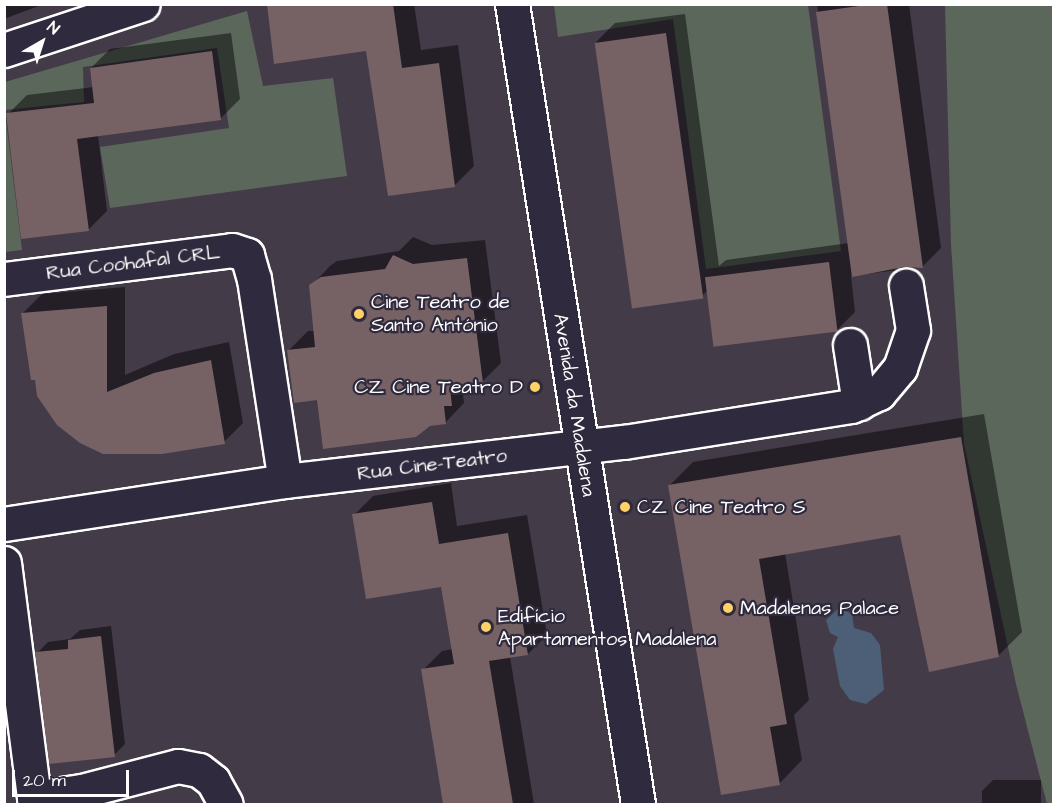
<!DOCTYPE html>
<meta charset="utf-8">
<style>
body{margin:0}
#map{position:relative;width:1058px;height:809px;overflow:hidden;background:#443b49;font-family:"Architects Daughter",sans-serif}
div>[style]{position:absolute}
.green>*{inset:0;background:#5c675c}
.water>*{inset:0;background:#4d5f77}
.shadow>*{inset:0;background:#0007}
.building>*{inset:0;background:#766264;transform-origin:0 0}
.roads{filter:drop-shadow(2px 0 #fff) drop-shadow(-2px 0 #fff) drop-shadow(0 2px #fff) drop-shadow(0 -2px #fff)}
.minor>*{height:33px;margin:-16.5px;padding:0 16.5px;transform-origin:16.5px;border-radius:16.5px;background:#2f2a3d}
.dots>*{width:16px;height:16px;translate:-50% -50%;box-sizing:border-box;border:3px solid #2f2a3d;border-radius:50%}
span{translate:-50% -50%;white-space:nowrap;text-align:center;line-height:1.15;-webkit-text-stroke:4.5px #2f2a3d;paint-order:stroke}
.street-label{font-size:20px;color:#fff}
.poi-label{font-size:20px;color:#fff}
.left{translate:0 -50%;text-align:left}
.right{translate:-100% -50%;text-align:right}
.frame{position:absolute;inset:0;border:6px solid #fff;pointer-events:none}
.north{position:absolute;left:12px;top:12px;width:60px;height:60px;-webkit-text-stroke:4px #2f2a3d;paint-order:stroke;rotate:39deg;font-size:16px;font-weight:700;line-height:24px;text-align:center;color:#fff}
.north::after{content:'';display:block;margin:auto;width:21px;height:27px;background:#fff;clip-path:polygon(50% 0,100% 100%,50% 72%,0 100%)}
.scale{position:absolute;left:12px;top:770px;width:117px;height:27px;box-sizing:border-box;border:3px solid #fff;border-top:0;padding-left:8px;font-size:18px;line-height:21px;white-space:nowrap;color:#fff;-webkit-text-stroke:4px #2f2a3d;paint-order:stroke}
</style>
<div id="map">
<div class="green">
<i style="clip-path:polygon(554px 5px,808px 5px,841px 251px,706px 269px,673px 19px,558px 37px)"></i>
<i style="clip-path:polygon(945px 5px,1053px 5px,1053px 804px,1047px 804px,1016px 684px,964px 444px,951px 244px)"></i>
<i style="clip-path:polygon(247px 11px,263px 86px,333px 78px,347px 176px,110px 208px,100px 147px,229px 128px,217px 48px,83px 67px,84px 102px,5px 110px,5px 82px)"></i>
<i style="clip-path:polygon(5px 112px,22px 250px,5px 252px,4px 252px)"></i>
</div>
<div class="water">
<i style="clip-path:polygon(839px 608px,852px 614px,854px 628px,871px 633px,880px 645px,884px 690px,866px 704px,850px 700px,840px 686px,833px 649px,838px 637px,830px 633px,826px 620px)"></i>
</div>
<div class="shadow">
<i style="clip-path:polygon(4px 4px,44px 4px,4px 19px)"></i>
<i style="clip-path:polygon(268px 4px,414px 4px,421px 50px,458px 45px,474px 166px,455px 185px,368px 50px)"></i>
<i style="clip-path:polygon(817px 4px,909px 4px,941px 248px,922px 267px,851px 276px,855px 312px,836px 331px,708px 290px,702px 296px,596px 42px,615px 23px,685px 14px,719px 266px,726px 260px,849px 243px)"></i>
<i style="clip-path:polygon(231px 33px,240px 99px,221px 118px,98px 135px,107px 211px,88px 230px,8px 114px,27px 95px,94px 87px,91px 68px,110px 49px)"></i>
<i style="clip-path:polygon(413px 237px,432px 245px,485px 240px,501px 363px,482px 382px,470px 384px,463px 393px,464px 403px,445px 423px,319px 399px,289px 350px,308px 331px,315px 331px,311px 286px,330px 266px,337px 261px,399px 251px)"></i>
<i style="clip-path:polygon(125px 287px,125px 375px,174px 354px,229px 342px,243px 423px,224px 442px,162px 452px,23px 313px,42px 294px)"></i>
<i style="clip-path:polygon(984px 414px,1022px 632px,998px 656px,901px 533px,785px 553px,809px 700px,794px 715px,802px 760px,779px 784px,670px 485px,693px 462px)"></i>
<i style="clip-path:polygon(451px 483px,457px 526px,527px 515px,547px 635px,528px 654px,510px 657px,534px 804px,445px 804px,423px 670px,442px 651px,453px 649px,443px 586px,354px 515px,373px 496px)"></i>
<i style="clip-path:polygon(111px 626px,125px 744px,114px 755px,37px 653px,48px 642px,70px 639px,80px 630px)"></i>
<i style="clip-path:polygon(993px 780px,1041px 780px,1041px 804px,982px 804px,982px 791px)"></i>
</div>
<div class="building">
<i style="clip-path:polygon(267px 4px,393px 4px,402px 68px,439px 63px,455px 187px,388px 196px,366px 51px,274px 64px)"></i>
<i style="clip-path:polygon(873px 4px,887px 4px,923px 268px,904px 267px,852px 277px,816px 12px)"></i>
<i style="left:666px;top:33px;width:268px;height:72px;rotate:82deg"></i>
<i style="clip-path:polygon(212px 51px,221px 120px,77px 139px,89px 231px,21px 239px,6px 113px,94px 103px,90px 68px)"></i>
<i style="clip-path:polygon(393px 255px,413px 264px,467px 258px,483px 383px,450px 388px,452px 406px,444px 406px,446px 424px,430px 426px,416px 437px,323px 449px,317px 400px,294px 403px,287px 350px,315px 347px,309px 285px,321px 277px,385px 269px)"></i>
<i style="left:829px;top:262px;width:70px;height:125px;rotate:83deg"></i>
<i style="clip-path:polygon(107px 306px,107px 392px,154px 373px,211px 360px,225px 444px,162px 454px,103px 454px,80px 443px,57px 425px,37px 396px,35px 380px,31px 380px,21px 313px)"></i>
<i style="clip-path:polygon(961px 437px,999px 657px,929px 672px,900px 535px,759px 559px,787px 724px,770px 727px,780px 785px,721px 795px,668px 485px)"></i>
<i style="clip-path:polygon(432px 502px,439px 544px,508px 533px,528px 655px,489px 661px,513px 804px,443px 804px,421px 669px,454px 664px,441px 587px,366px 599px,352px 514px)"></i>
<i style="clip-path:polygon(101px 636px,115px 757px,49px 764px,35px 652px,68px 649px,68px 640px)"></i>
</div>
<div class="roads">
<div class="minor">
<i style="left:512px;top:4px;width:810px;rotate:81.05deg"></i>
<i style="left:4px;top:50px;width:146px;rotate:-18.3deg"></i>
<i style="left:4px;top:279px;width:230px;rotate:-7.2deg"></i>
<i style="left:232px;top:250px;width:16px;rotate:18deg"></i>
<i style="left:247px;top:255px;width:25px;rotate:74deg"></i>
<i style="left:254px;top:279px;width:204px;rotate:81.3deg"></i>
<i style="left:850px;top:345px;width:59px;rotate:81.2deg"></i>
<i style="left:4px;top:524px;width:284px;rotate:-8.7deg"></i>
<i style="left:285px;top:481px;width:341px;rotate:-6.6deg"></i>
<i style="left:624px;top:442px;width:230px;rotate:-9deg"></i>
<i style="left:851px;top:406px;width:31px;rotate:-25deg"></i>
<i style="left:879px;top:393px;width:33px;rotate:-50deg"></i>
<i style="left:900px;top:368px;width:40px;rotate:-71.1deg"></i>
<i style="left:913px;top:330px;width:45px;rotate:-99deg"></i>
<i style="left:4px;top:563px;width:243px;rotate:82.7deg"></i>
<i style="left:34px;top:798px;width:49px;rotate:-8.3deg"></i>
<i style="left:82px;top:791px;width:99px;rotate:-14.6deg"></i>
<i style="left:178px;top:766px;width:21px;rotate:11deg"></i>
<i style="left:199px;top:770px;width:18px;rotate:38deg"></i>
<i style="left:213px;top:781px;width:26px;rotate:61deg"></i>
</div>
</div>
<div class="dots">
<i style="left:359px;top:314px;background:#ffd166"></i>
<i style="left:535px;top:387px;background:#ffd166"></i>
<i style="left:625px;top:507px;background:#ffd166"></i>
<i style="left:728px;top:608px;background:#ffd166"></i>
<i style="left:486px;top:627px;background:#ffd166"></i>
</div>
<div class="street-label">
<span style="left:133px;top:263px;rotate:-7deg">Rua Coohafal CRL</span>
<span style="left:574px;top:405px;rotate:81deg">Avenida da Madalena</span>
<span style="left:432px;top:465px;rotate:-7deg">Rua Cine-Teatro</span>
</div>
<div class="poi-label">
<span class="left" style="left:371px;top:314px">Cine Teatro de<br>Santo António</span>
<span class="right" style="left:523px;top:387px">CZ Cine Teatro D</span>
<span class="left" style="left:637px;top:507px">CZ Cine Teatro S</span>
<span class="left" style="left:740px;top:608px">Madalenas Palace</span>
<span class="left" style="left:498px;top:628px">Edifício<br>Apartamentos Madalena</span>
</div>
<div class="frame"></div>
<div class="north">N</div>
<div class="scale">20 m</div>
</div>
